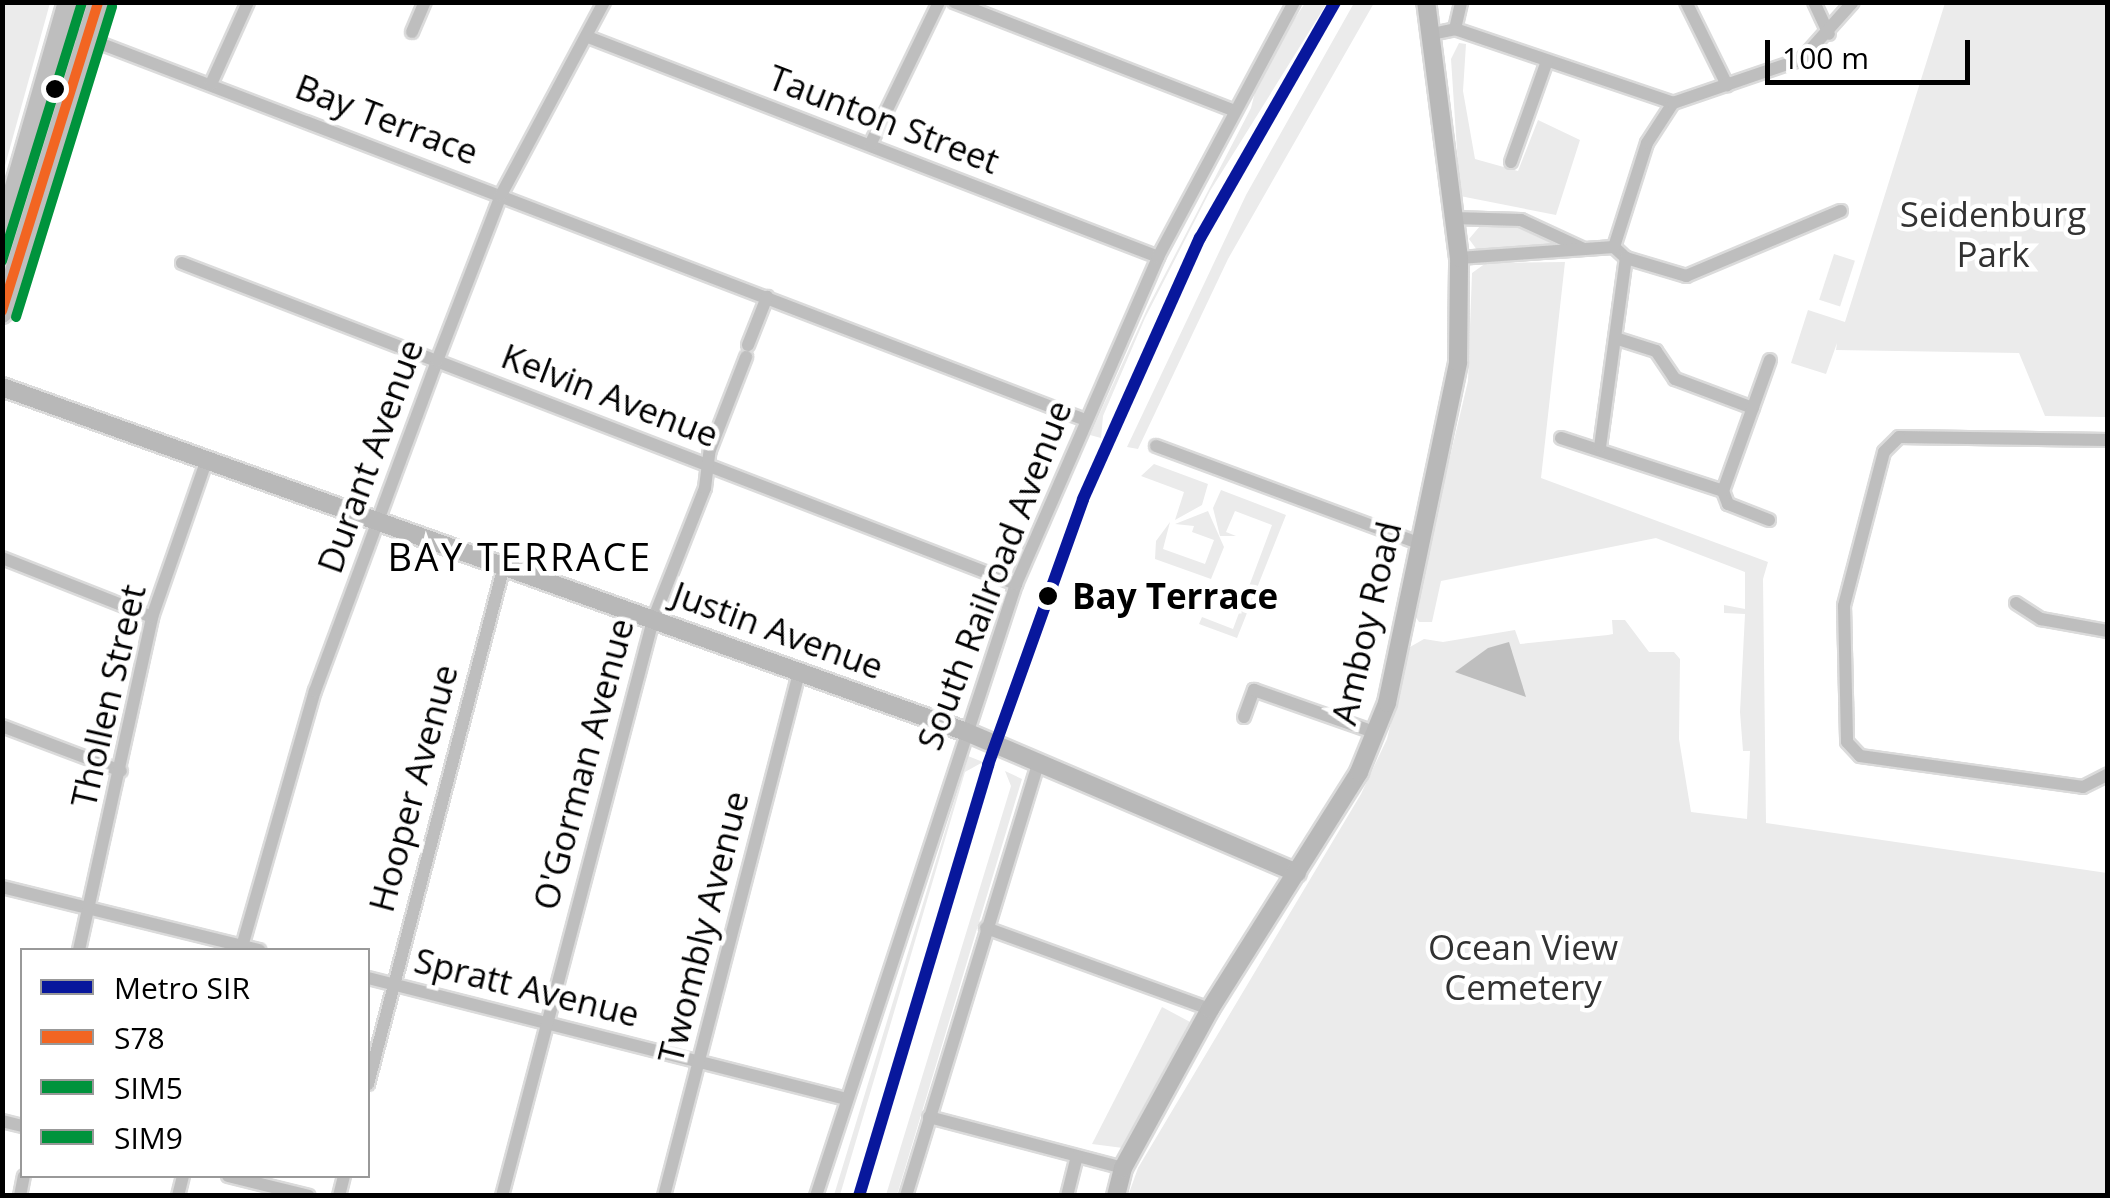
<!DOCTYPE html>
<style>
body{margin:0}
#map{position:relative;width:2110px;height:1198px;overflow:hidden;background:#fff;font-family:"Open Sans",sans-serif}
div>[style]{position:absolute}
.green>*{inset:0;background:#ebebeb;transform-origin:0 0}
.water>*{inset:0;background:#bebebe}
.roads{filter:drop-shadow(2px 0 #dbdbdb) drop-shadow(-2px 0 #dbdbdb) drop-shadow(0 2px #dbdbdb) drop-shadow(0 -2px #dbdbdb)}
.street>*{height:12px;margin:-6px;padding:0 6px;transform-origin:6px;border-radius:6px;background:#bebebe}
.secondary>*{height:18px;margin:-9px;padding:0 9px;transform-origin:9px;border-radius:9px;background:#b8b8b8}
.primary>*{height:20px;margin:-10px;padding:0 10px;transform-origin:10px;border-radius:10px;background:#bebebe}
.bus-1>*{height:10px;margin:-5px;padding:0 5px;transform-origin:5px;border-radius:5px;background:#f26522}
.bus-2>*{height:10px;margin:-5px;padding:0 5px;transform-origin:5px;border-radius:5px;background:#00933c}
.bus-3>*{height:10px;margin:-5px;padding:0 5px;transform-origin:5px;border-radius:5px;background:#00933c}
.metro-1>*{height:12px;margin:-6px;padding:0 6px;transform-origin:6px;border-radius:6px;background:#08179c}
.dots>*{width:28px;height:28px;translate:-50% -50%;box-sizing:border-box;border:5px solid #fff;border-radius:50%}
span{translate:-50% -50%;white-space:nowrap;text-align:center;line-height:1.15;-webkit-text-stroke:9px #fff;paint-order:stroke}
.street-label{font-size:35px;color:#000}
.park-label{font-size:35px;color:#323232}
.stop-label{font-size:35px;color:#000;font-weight:700}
.left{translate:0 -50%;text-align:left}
.neighbourhood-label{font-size:38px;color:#000;letter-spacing:2.5px}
.frame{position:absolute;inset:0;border:5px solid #000;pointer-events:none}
.legend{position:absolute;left:20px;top:948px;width:350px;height:230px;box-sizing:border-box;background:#fff;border:2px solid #999;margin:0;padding:12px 18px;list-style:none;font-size:30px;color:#000}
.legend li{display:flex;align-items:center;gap:20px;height:50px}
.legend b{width:50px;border:2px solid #999}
.scale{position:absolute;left:1765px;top:40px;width:205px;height:45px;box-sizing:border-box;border:5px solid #000;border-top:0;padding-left:12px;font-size:30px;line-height:35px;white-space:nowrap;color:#000;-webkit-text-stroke:8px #fff;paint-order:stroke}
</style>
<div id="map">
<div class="green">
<i style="clip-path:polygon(3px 2px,50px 3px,3px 173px,2px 3px)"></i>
<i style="clip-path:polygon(1305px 3px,1327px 3px,1210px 191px,1145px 318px,1103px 416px,1101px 438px,1090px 435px,1148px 307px,1251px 108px,1260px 72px)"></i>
<i style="clip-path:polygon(1354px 3px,1374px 3px,1228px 259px,1138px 449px,1127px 447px,1246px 195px)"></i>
<i style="clip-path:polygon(1945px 3px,2107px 3px,2107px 417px,2045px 416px,2019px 353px,1836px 350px,1837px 343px,1826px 374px,1791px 363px,1808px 310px,1845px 322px)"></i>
<i style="clip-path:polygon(1459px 43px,1466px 44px,1463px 91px,1475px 159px,1518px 171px,1538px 120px,1580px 140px,1556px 215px,1460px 196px,1451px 59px)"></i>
<i style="clip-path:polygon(1480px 226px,1527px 227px,1562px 243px,1555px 250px,1477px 250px,1469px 239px)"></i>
<i style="left:1834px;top:254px;width:22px;height:48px;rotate:18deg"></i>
<i style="clip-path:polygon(1565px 262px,1541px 478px,1768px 562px,1763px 579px,1766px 823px,2107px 873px,2107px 1195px,1128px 1196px,1138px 1168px,1361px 794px,1387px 739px,1410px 647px,1424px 639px,1443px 642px,1515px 630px,1520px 644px,1608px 635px,1613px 634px,1612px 620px,1625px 620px,1649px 652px,1674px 652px,1680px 659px,1679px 739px,1691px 812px,1747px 819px,1750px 751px,1743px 751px,1740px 712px,1745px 614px,1724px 613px,1724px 605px,1745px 609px,1745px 572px,1656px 538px,1441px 581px,1432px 622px,1419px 622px,1413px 613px,1468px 381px,1472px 273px,1486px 263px)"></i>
<i style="clip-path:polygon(1154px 464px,1208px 484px,1202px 505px,1175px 520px,1184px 492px,1141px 476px)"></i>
<i style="clip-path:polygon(1221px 490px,1286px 515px,1237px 638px,1199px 624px,1202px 617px,1233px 629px,1272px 525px,1235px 511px,1226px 532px,1236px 536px,1220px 536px,1213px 508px)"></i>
<i style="clip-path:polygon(1208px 511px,1224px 547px,1211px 579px,1155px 559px,1156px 541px,1170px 522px,1163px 549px,1205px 564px,1214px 540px,1192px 532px,1194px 526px,1175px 524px)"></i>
<i style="clip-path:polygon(968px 756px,983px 762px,965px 772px,840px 1195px,834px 1195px)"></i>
<i style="clip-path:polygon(1005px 771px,1022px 779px,897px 1195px,886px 1195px,1011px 786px)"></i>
<i style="clip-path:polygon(1162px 1007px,1192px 1023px,1123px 1148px,1092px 1144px)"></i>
</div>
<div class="water">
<i style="clip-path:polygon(1509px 642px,1526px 697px,1455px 672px,1488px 648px)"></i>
</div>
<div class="roads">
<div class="street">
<i style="left:954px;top:2px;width:301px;rotate:21.2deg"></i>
<i style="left:1686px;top:2px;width:93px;rotate:63.7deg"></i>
<i style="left:1814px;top:2px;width:35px;rotate:65deg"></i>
<i style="left:60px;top:28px;width:1095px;rotate:20.92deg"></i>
<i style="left:1455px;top:29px;width:28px;rotate:-77deg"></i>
<i style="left:412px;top:32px;width:33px;rotate:-67deg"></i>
<i style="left:1432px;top:34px;width:24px;rotate:-12deg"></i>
<i style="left:1455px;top:29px;width:230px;rotate:18.7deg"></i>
<i style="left:588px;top:37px;width:611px;rotate:21.1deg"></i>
<i style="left:211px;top:84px;width:90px;rotate:-65.7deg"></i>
<i style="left:870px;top:145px;width:159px;rotate:-64.2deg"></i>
<i style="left:1511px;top:162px;width:107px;rotate:-70.4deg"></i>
<i style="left:1454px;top:218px;width:67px;rotate:1.7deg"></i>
<i style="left:1521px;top:220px;width:69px;rotate:24.7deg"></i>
<i style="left:1614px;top:247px;width:16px;rotate:43deg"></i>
<i style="left:1626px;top:258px;width:63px;rotate:16.7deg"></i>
<i style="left:1686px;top:276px;width:168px;rotate:-22.8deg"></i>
<i style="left:1459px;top:258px;width:155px;rotate:-4.1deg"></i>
<i style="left:1614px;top:247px;width:109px;rotate:-72.4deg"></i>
<i style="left:1647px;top:143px;width:48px;rotate:-57deg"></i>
<i style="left:1673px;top:103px;width:136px;rotate:-18.8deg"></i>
<i style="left:1802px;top:59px;width:76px;rotate:-48.2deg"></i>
<i style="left:182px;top:263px;width:894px;rotate:21.05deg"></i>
<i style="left:1615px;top:338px;width:43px;rotate:17.6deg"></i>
<i style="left:1656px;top:351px;width:34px;rotate:56deg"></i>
<i style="left:1675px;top:379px;width:83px;rotate:20.4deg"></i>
<i style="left:748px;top:345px;width:52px;rotate:-68.4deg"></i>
<i style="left:1561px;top:438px;width:170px;rotate:18.1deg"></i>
<i style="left:1723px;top:491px;width:14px;rotate:69deg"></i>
<i style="left:1728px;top:504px;width:44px;rotate:21.3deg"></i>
<i style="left:2108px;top:440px;width:209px;rotate:-179.2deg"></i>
<i style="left:1899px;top:437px;width:21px;rotate:135deg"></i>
<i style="left:1884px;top:452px;width:159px;rotate:104.6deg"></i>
<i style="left:1844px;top:606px;width:136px;rotate:88.7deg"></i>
<i style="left:1847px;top:742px;width:19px;rotate:47deg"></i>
<i style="left:1860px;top:756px;width:225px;rotate:7.9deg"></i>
<i style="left:2083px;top:787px;width:28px;rotate:-27deg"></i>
<i style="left:1156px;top:446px;width:279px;rotate:20.3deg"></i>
<i style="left:1600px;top:447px;width:191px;rotate:-82.2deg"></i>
<i style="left:1723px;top:491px;width:139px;rotate:-70.3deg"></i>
<i style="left:2px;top:558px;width:161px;rotate:21.5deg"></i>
<i style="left:2016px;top:603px;width:30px;rotate:33deg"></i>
<i style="left:2041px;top:619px;width:68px;rotate:10.2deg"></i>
<i style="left:1244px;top:717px;width:29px;rotate:-70deg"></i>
<i style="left:1254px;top:690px;width:130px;rotate:19.3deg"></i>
<i style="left:2px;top:726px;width:127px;rotate:20.7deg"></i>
<i style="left:2px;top:887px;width:265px;rotate:13.8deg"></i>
<i style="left:986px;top:928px;width:238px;rotate:19.9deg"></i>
<i style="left:79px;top:950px;width:341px;rotate:-77.6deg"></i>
<i style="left:152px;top:617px;width:167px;rotate:-70.8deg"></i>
<i style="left:241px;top:950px;width:269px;rotate:-74.1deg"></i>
<i style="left:315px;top:691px;width:352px;rotate:-69.7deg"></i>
<i style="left:437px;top:361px;width:178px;rotate:-68.9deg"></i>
<i style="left:501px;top:195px;width:219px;rotate:-61.9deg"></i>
<i style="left:368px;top:978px;width:493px;rotate:14.2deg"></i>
<i style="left:368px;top:1084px;width:536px;rotate:-75.29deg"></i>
<i style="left:929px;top:1117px;width:201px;rotate:14.7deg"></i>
<i style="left:2px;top:1121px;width:21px;rotate:14deg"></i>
<i style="left:228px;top:1176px;width:83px;rotate:13.9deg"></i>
<i style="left:20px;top:1196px;width:20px;rotate:-79deg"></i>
<i style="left:178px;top:1196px;width:21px;rotate:-76deg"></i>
<i style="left:339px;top:1196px;width:21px;rotate:-76deg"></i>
<i style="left:502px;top:1196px;width:595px;rotate:-75.31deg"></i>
<i style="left:653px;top:620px;width:142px;rotate:-68.5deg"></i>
<i style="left:705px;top:488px;width:38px;rotate:-83deg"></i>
<i style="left:710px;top:450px;width:100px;rotate:-68.8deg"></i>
<i style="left:664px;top:1196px;width:540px;rotate:-75.53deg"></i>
<i style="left:816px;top:1196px;width:644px;rotate:-71.9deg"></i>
<i style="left:1016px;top:584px;width:357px;rotate:-66.5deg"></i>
<i style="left:1158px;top:257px;width:289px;rotate:-61.9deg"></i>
<i style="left:906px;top:1196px;width:453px;rotate:-73deg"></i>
<i style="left:1067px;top:1196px;width:41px;rotate:-76deg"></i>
</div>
<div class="secondary">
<i style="left:2px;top:387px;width:1022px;rotate:19.68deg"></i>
<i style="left:964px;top:731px;width:362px;rotate:23.1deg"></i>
<i style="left:1116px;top:1196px;width:29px;rotate:-76deg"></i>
<i style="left:1123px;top:1168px;width:181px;rotate:-61.3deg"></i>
<i style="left:1210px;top:1009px;width:280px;rotate:-57.8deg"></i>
<i style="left:1359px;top:772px;width:74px;rotate:-67.9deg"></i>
<i style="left:1387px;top:703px;width:348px;rotate:-78.2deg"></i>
<i style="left:1458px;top:362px;width:104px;rotate:-89.4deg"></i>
<i style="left:1459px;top:258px;width:258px;rotate:-97.3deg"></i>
</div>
<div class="primary">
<i style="left:2px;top:232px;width:239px;rotate:-74deg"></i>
<i style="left:2px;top:313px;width:325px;rotate:-72.8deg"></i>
</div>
</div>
<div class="bus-1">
<i style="left:2px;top:311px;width:324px;rotate:-72.7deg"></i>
</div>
<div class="bus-2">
<i style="left:16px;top:317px;width:325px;rotate:-72.8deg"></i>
</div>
<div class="bus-3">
<i style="left:2px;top:261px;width:271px;rotate:-72.8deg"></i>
</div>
<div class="metro-1">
<i style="left:859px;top:1196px;width:450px;rotate:-73.3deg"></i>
<i style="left:988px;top:765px;width:282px;rotate:-70.3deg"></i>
<i style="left:1083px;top:499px;width:286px;rotate:-65.9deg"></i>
<i style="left:1200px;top:238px;width:272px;rotate:-60.2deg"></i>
</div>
<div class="dots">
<i style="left:55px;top:89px;background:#000"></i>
<i style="left:1048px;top:596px;background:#000"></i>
</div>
<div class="street-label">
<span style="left:387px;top:119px;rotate:21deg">Bay Terrace</span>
<span style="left:884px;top:119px;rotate:21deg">Taunton Street</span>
<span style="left:610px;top:395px;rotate:21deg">Kelvin Avenue</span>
<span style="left:370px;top:456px;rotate:-70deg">Durant Avenue</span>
<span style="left:994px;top:575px;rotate:-69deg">South Railroad Avenue</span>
<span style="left:1366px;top:623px;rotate:-77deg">Amboy Road</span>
<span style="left:778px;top:630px;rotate:20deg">Justin Avenue</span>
<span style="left:108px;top:696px;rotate:-77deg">Thollen Street</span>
<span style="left:583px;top:764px;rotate:-75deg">O'Gorman Avenue</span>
<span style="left:413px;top:788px;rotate:-75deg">Hooper Avenue</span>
<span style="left:703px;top:927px;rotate:-76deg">Twombly Avenue</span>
<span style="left:527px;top:987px;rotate:14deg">Spratt Avenue</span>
</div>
<div class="park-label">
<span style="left:1993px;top:234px">Seidenburg<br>Park</span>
<span style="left:1523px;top:967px">Ocean View<br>Cemetery</span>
</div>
<div class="stop-label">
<span class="left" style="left:1072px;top:596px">Bay Terrace</span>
</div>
<div class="neighbourhood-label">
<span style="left:520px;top:557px">BAY TERRACE</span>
</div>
<div class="frame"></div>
<ul class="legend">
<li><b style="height:12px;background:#08179c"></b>Metro SIR</li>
<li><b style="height:12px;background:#f26522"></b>S78</li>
<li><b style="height:12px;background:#00933c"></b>SIM5</li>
<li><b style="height:12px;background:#00933c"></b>SIM9</li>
</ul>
<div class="scale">100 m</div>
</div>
